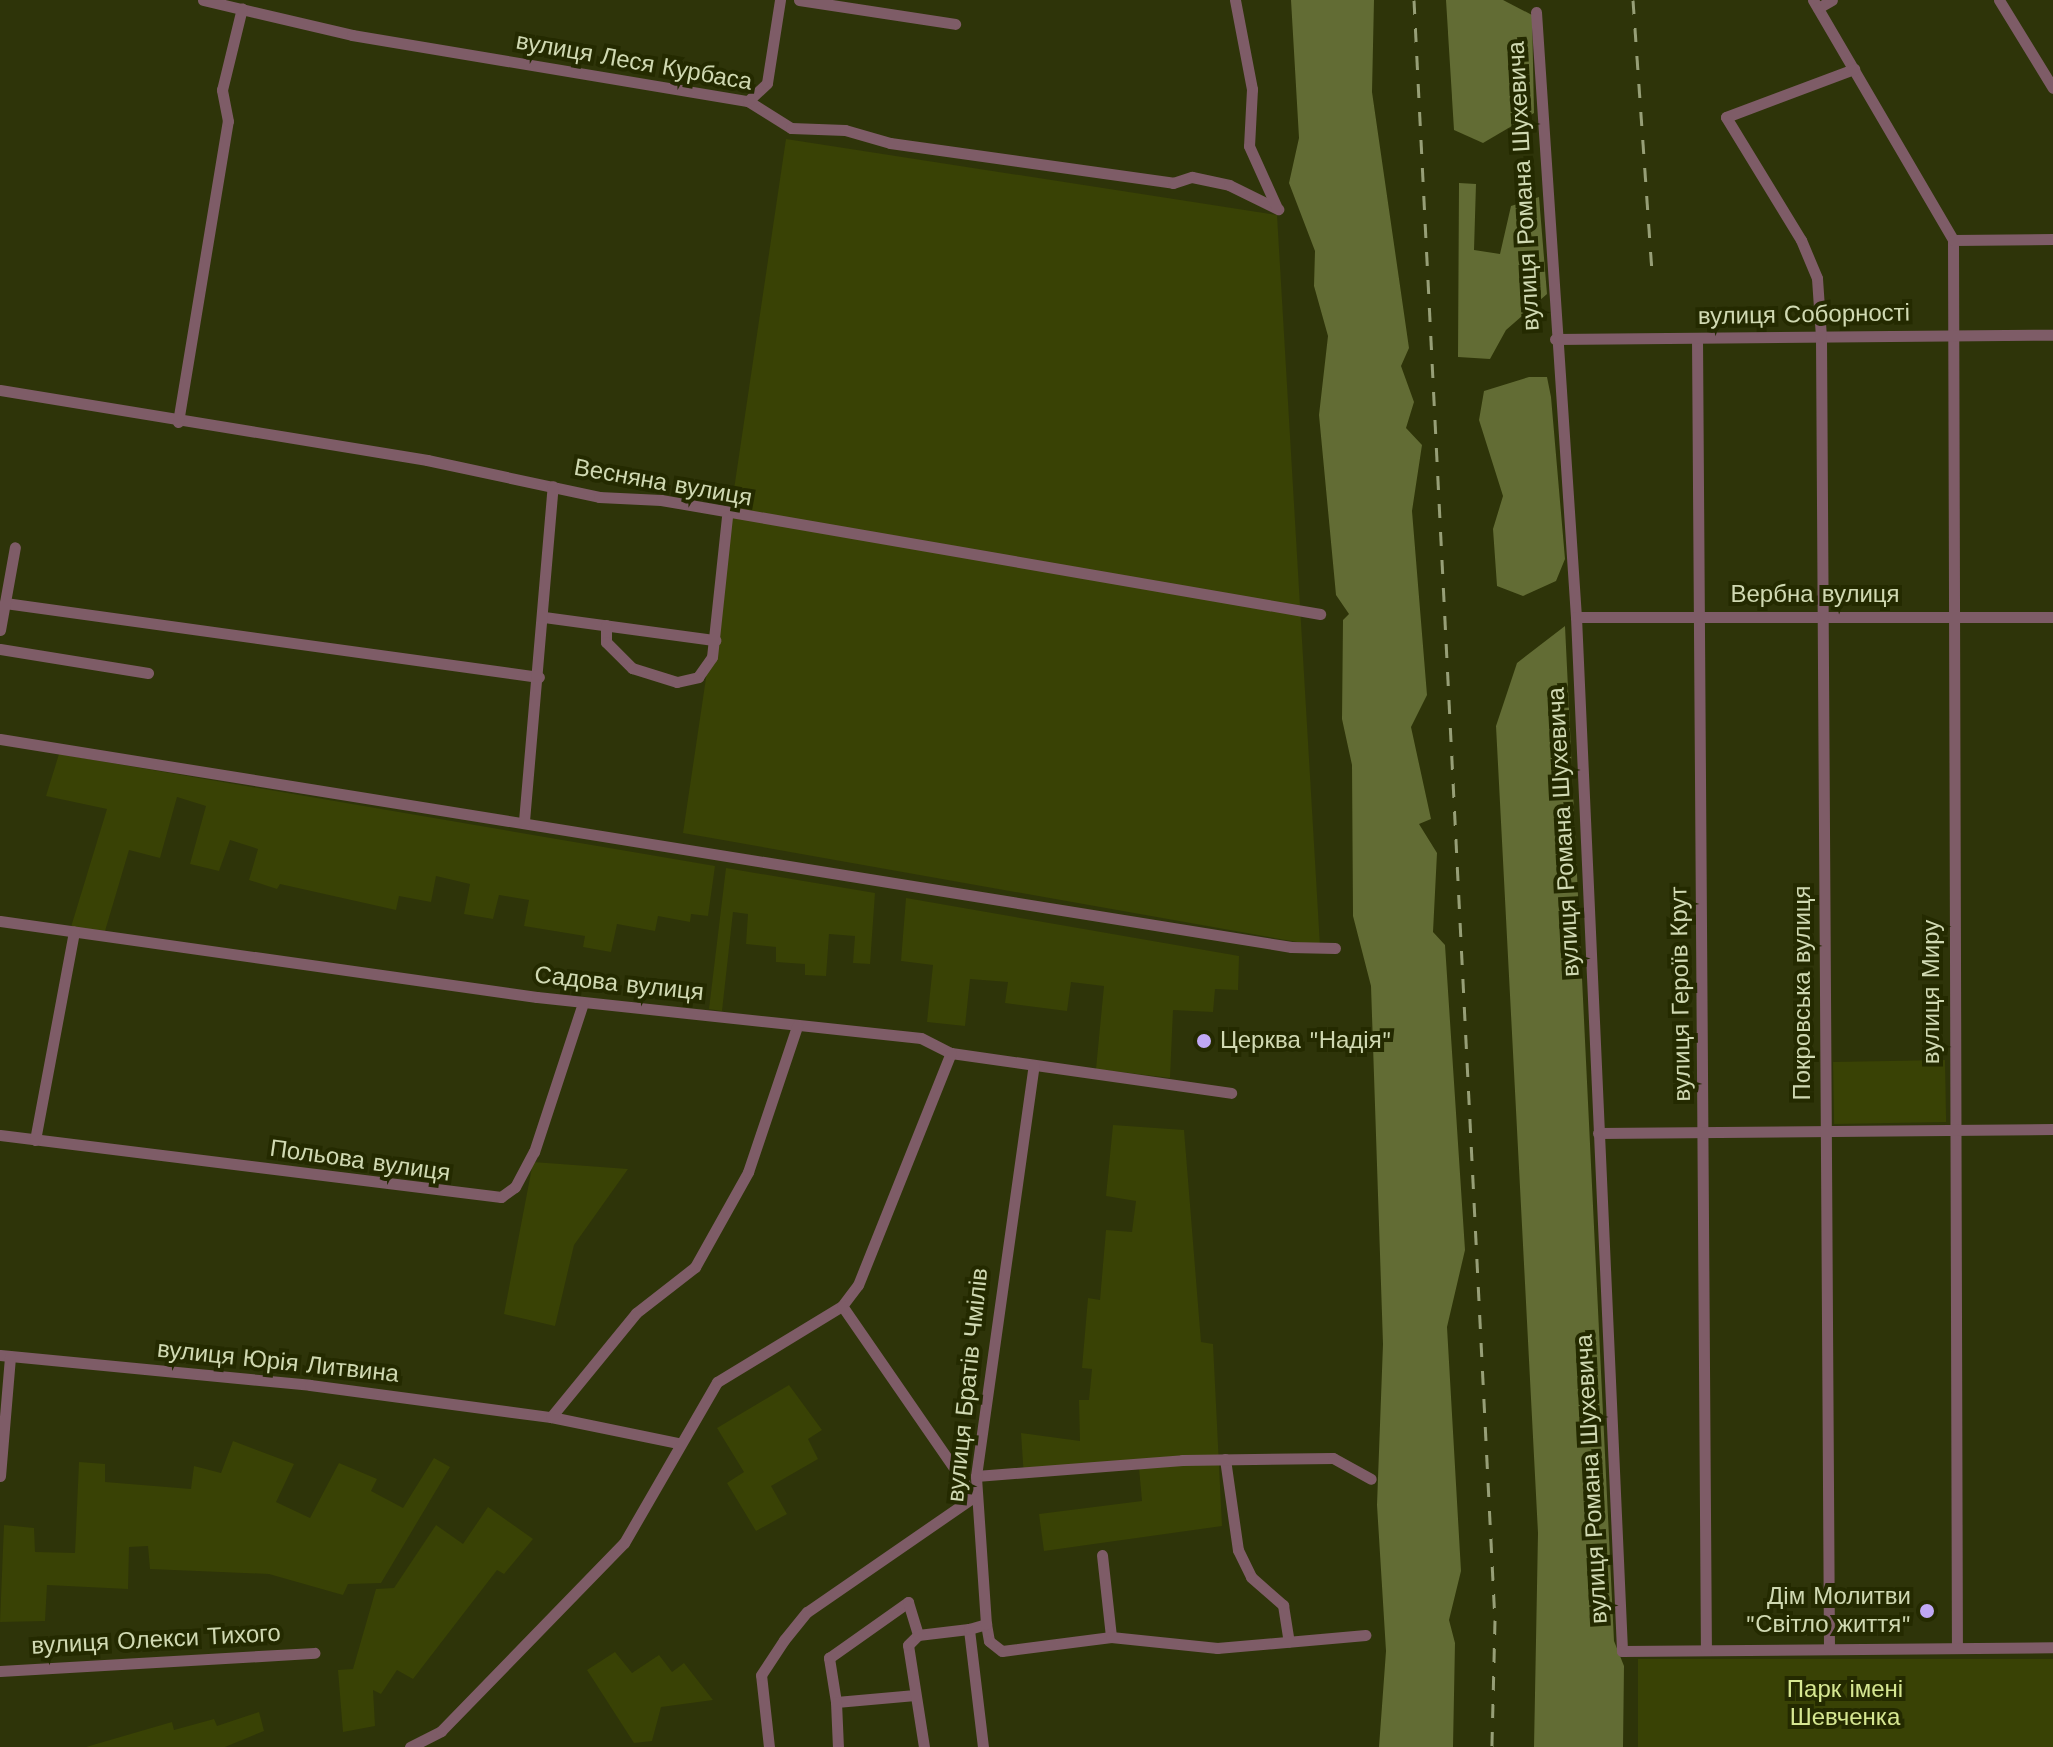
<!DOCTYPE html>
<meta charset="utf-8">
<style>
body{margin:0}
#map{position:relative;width:2053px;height:1747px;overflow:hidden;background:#2e3409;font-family:"Work Sans",sans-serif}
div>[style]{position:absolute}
.green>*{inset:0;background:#394205;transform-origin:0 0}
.forest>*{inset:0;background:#626c34}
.minor>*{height:11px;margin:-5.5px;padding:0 5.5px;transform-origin:5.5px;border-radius:5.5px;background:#7e5c67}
.rail>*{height:3px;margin-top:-1.5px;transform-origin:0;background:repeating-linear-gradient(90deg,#979f77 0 14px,transparent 0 28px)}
.dots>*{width:22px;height:22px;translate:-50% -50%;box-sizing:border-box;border:4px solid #242a00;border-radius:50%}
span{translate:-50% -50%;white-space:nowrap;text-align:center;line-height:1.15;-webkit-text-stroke:8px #242a00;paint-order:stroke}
.street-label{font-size:24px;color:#d0d9b2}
.poi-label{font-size:24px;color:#d0d9b2}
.left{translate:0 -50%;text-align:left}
.right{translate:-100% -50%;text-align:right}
.park-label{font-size:24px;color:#d6e791}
</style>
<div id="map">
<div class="green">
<i style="clip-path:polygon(786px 139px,1277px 215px,1320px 946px,683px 833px)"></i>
<i style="clip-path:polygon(59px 754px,715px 866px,708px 916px,691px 914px,690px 922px,658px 916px,655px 931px,617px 924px,611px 952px,583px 947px,585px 936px,524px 926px,529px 900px,499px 895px,493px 919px,464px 914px,470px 884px,436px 876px,431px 902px,399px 896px,396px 910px,280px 884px,277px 889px,249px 880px,258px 849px,230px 840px,219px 871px,190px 864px,206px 806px,177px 797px,160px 858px,129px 850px,105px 931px,71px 927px,107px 809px,46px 796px)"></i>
<i style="clip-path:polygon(726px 868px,875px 893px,870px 964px,853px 963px,855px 936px,829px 934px,826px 976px,805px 975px,805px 964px,776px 962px,776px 947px,746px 944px,748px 914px,733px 912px,722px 1011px,709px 1009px)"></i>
<i style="clip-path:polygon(906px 898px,1239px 956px,1238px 990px,1215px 989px,1213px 1012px,1173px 1010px,1170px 1078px,1096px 1069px,1104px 986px,1071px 982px,1067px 1011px,1005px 1003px,1008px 982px,970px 979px,965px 1026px,927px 1022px,933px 965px,901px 961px)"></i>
<i style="left:1945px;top:1060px;width:62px;height:112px;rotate:89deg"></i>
<i style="clip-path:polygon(1113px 1125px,1184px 1130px,1201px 1342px,1213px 1344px,1222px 1526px,1044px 1551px,1039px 1514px,1142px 1501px,1139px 1468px,1024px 1478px,1021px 1433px,1080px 1441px,1079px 1400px,1089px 1400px,1092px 1369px,1082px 1368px,1088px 1298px,1100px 1300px,1106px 1230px,1132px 1232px,1136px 1201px,1106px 1196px)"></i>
<i style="clip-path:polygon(533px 1162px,628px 1169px,574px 1245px,555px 1326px,504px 1314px)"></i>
<i style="clip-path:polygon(789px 1385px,822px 1430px,808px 1439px,818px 1459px,771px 1486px,787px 1514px,756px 1531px,727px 1483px,744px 1472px,717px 1428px)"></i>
<i style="clip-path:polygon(233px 1441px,294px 1464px,276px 1502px,310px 1518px,339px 1463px,377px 1479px,371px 1491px,403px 1508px,434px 1458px,450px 1467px,381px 1583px,348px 1584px,343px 1595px,269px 1574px,150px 1569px,148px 1546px,129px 1547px,128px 1589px,47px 1585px,45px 1621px,0 1622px,4px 1525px,34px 1528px,35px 1552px,75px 1553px,79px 1462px,105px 1464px,105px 1482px,191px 1489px,194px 1466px,221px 1473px)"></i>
<i style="clip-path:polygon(488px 1507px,533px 1539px,504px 1574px,497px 1570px,413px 1679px,397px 1670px,381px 1694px,373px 1690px,375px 1726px,343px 1732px,338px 1670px,353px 1669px,376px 1589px,394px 1588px,436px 1525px,463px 1544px)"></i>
<i style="clip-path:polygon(615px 1652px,632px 1673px,659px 1655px,672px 1672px,684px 1663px,713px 1700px,661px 1707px,652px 1741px,634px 1743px,587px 1670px)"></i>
<i style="left:2053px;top:1659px;width:88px;height:415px;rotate:90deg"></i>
<i style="clip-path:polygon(259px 1712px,264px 1731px,225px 1747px,86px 1747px,172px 1722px,174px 1730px,214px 1719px,217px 1726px)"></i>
</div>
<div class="forest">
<i style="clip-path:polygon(1291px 0,1374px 0,1372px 92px,1409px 348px,1401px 366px,1414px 402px,1406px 428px,1422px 445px,1412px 511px,1427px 695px,1411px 727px,1431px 819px,1419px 824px,1437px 853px,1433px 932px,1445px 945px,1465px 1250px,1447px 1327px,1461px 1571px,1449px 1620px,1455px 1643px,1453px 1747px,1379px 1747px,1386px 1651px,1377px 1505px,1383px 1344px,1371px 986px,1353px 916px,1352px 765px,1342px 719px,1343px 620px,1349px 614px,1336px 595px,1319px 415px,1328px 336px,1314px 286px,1315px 251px,1289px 183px,1299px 138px)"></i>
<i style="clip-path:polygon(1446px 0,1503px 0,1532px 15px,1534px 113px,1483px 143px,1454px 130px)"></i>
<i style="clip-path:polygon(1459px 183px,1476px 184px,1474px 250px,1500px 254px,1511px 206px,1539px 197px,1547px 294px,1506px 330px,1490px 359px,1458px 357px)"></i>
<i style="clip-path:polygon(1529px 377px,1547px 377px,1551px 397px,1565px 559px,1556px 581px,1523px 596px,1497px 586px,1493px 529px,1503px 496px,1479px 420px,1484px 391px)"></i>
<i style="clip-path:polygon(1565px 626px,1614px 1641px,1624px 1666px,1623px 1747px,1534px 1747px,1538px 1533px,1496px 726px,1517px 663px)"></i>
</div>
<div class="minor">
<i style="left:203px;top:0;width:153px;rotate:13.2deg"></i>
<i style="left:352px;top:35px;width:401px;rotate:9.5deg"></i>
<i style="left:748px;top:101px;width:51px;rotate:32.1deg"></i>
<i style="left:791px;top:128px;width:54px;rotate:2.1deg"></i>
<i style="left:845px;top:130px;width:47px;rotate:16.1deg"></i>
<i style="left:890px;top:143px;width:286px;rotate:8deg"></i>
<i style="left:1173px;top:183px;width:20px;rotate:-18deg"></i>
<i style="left:1192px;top:177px;width:38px;rotate:12deg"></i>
<i style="left:1229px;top:185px;width:55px;rotate:26.1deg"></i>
<i style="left:799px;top:0;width:158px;rotate:8.7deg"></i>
<i style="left:1235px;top:0;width:91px;rotate:79.2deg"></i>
<i style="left:1252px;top:89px;width:57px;rotate:93deg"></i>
<i style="left:1249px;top:146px;width:68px;rotate:65.7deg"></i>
<i style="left:1813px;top:0;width:278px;rotate:59.7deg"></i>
<i style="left:1953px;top:240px;width:1407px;rotate:89.84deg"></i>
<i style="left:1999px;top:0;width:103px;rotate:58.5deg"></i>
<i style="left:1818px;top:8px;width:16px;rotate:-30deg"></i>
<i style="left:1536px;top:12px;width:606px;rotate:86.22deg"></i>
<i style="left:1576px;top:617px;width:1035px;rotate:87.45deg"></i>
<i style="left:1622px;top:1651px;width:431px;rotate:-0.5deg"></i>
<i style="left:748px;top:101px;width:26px;rotate:-43deg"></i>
<i style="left:767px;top:83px;width:84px;rotate:-81.1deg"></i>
<i style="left:1953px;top:240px;width:100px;rotate:-0.6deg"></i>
<i style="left:1697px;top:338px;width:1312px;rotate:89.61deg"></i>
<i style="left:1555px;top:339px;width:498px;rotate:-0.5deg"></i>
<i style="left:0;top:390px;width:433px;rotate:9.3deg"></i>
<i style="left:427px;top:460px;width:176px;rotate:12.1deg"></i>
<i style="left:599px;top:497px;width:62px;rotate:2.8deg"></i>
<i style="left:661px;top:500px;width:669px;rotate:9.81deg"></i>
<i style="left:178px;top:422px;width:305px;rotate:-80.6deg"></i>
<i style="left:228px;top:121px;width:32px;rotate:-101deg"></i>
<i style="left:222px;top:90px;width:84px;rotate:-76.3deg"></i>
<i style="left:5px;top:603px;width:539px;rotate:7.89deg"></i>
<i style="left:544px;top:617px;width:173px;rotate:7.7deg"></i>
<i style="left:1576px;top:617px;width:477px"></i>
<i style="left:606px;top:625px;width:17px;rotate:90deg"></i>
<i style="left:606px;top:642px;width:37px;rotate:45deg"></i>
<i style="left:632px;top:668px;width:47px;rotate:17.3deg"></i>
<i style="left:677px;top:682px;width:22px;rotate:-13deg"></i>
<i style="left:698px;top:677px;width:24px;rotate:-55deg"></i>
<i style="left:712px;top:657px;width:141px;rotate:-83.9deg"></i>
<i style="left:0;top:630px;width:84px;rotate:-79.8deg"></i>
<i style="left:0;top:649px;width:150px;rotate:9.2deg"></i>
<i style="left:0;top:739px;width:1308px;rotate:9.15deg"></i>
<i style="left:1291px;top:947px;width:44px;rotate:1.3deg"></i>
<i style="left:524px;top:821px;width:336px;rotate:-85.1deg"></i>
<i style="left:0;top:921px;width:542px;rotate:8.06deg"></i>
<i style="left:537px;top:997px;width:386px;rotate:6.1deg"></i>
<i style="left:921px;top:1038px;width:34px;rotate:27deg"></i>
<i style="left:951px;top:1053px;width:283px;rotate:8.1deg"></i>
<i style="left:1598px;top:1133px;width:455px;rotate:-0.5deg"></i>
<i style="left:0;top:1135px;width:505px;rotate:7.05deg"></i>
<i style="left:501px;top:1197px;width:17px;rotate:-36deg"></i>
<i style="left:515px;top:1187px;width:40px;rotate:-62deg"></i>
<i style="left:534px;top:1152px;width:157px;rotate:-71.8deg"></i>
<i style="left:35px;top:1140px;width:212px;rotate:-79.4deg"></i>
<i style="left:0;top:1355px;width:311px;rotate:5.5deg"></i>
<i style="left:310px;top:1385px;width:243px;rotate:7.6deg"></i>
<i style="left:551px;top:1417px;width:130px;rotate:11.6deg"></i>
<i style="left:551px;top:1417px;width:134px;rotate:-50.7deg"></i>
<i style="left:636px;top:1313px;width:75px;rotate:-37.9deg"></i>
<i style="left:695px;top:1267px;width:109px;rotate:-60.8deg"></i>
<i style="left:748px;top:1172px;width:154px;rotate:-71.4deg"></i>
<i style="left:1225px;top:1459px;width:92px;rotate:81.9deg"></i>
<i style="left:1238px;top:1550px;width:30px;rotate:64deg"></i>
<i style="left:1251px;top:1577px;width:43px;rotate:41.2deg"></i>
<i style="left:1283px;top:1605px;width:37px;rotate:81deg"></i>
<i style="left:0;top:1476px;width:120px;rotate:-85.2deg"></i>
<i style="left:976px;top:1476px;width:207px;rotate:-4.4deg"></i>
<i style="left:1182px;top:1460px;width:151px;rotate:-0.8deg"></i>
<i style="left:1333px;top:1458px;width:43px;rotate:28.9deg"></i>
<i style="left:1102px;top:1555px;width:82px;rotate:83.7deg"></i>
<i style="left:986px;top:1624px;width:17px;rotate:80deg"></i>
<i style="left:989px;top:1641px;width:16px;rotate:38deg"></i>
<i style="left:1002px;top:1651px;width:110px;rotate:-7.3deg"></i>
<i style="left:1111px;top:1637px;width:107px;rotate:5.9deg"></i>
<i style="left:1217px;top:1648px;width:149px;rotate:-5deg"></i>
<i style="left:1829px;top:1649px;width:1312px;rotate:-90.35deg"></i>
<i style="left:1821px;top:337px;width:59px;rotate:-93.9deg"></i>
<i style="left:1817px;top:278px;width:41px;rotate:-112.8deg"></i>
<i style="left:1801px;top:240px;width:144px;rotate:-121.4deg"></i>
<i style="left:1726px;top:117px;width:137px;rotate:-20.6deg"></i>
<i style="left:0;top:1671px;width:315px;rotate:-3.3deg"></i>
<i style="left:915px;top:1695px;width:79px;rotate:174.9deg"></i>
<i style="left:836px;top:1702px;width:45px;rotate:-99deg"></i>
<i style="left:829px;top:1658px;width:97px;rotate:-35.3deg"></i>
<i style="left:908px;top:1602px;width:34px;rotate:73deg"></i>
<i style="left:836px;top:1702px;width:45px;rotate:87.5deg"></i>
<i style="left:410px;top:1747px;width:35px;rotate:-27deg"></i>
<i style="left:441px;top:1731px;width:262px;rotate:-45.8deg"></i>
<i style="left:624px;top:1543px;width:186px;rotate:-60deg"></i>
<i style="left:717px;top:1382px;width:146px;rotate:-31.3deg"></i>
<i style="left:842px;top:1306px;width:26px;rotate:-53deg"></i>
<i style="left:858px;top:1285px;width:250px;rotate:-68.2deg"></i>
<i style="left:769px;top:1747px;width:72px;rotate:-96.3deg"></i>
<i style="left:761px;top:1675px;width:42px;rotate:-56.7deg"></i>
<i style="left:784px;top:1640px;width:36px;rotate:-51deg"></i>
<i style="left:807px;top:1612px;width:203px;rotate:-34.6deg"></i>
<i style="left:974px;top:1497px;width:232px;rotate:-124.6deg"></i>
<i style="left:924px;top:1747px;width:103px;rotate:-98.9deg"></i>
<i style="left:908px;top:1645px;width:14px;rotate:-45deg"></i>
<i style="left:918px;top:1635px;width:51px;rotate:-6.7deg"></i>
<i style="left:983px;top:1747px;width:119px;rotate:-96.8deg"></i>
<i style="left:969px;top:1629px;width:18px;rotate:-16deg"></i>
<i style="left:986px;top:1624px;width:148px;rotate:-93.9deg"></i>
<i style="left:976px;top:1476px;width:415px;rotate:-82deg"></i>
</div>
<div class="rail">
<i style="left:1414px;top:0;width:1622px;rotate:87.14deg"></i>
<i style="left:1495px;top:1620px;width:127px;rotate:91.4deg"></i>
<i style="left:1633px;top:0;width:270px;rotate:86deg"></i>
</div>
<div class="dots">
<i style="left:1204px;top:1041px;background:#c0a8f4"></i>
<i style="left:1927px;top:1611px;background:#c0a8f4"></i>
</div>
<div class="street-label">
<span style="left:634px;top:62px;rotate:10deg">вулиця Леся Курбаса</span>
<span style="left:1524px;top:186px;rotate:-93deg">вулиця Романа Шухевича</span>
<span style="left:1804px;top:315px;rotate:-1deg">вулиця Соборності</span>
<span style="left:663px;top:483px;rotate:10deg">Весняна вулиця</span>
<span style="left:1815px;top:595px">Вербна вулиця</span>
<span style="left:1564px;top:832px;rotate:-93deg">вулиця Романа Шухевича</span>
<span style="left:619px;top:984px;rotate:6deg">Садова вулиця</span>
<span style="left:1932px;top:992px;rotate:-90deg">вулиця Миру</span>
<span style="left:1803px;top:993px;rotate:-90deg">Покровська вулиця</span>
<span style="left:1681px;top:994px;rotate:-91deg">вулиця Героїв Крут</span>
<span style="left:360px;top:1161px;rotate:8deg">Польова вулиця</span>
<span style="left:278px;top:1362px;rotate:6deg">вулиця Юрія Литвина</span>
<span style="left:968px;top:1385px;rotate:-84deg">вулиця Братів Чмілів</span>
<span style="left:1592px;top:1479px;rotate:-93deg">вулиця Романа Шухевича</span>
<span style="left:156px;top:1640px;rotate:-3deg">вулиця Олекси Тихого</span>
</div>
<div class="poi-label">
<span class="left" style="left:1220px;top:1041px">Церква "Надія"</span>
<span class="right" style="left:1911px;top:1611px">Дім Молитви<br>"Світло життя"</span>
</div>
<div class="park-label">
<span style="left:1845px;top:1704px">Парк імені<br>Шевченка</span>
</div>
</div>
